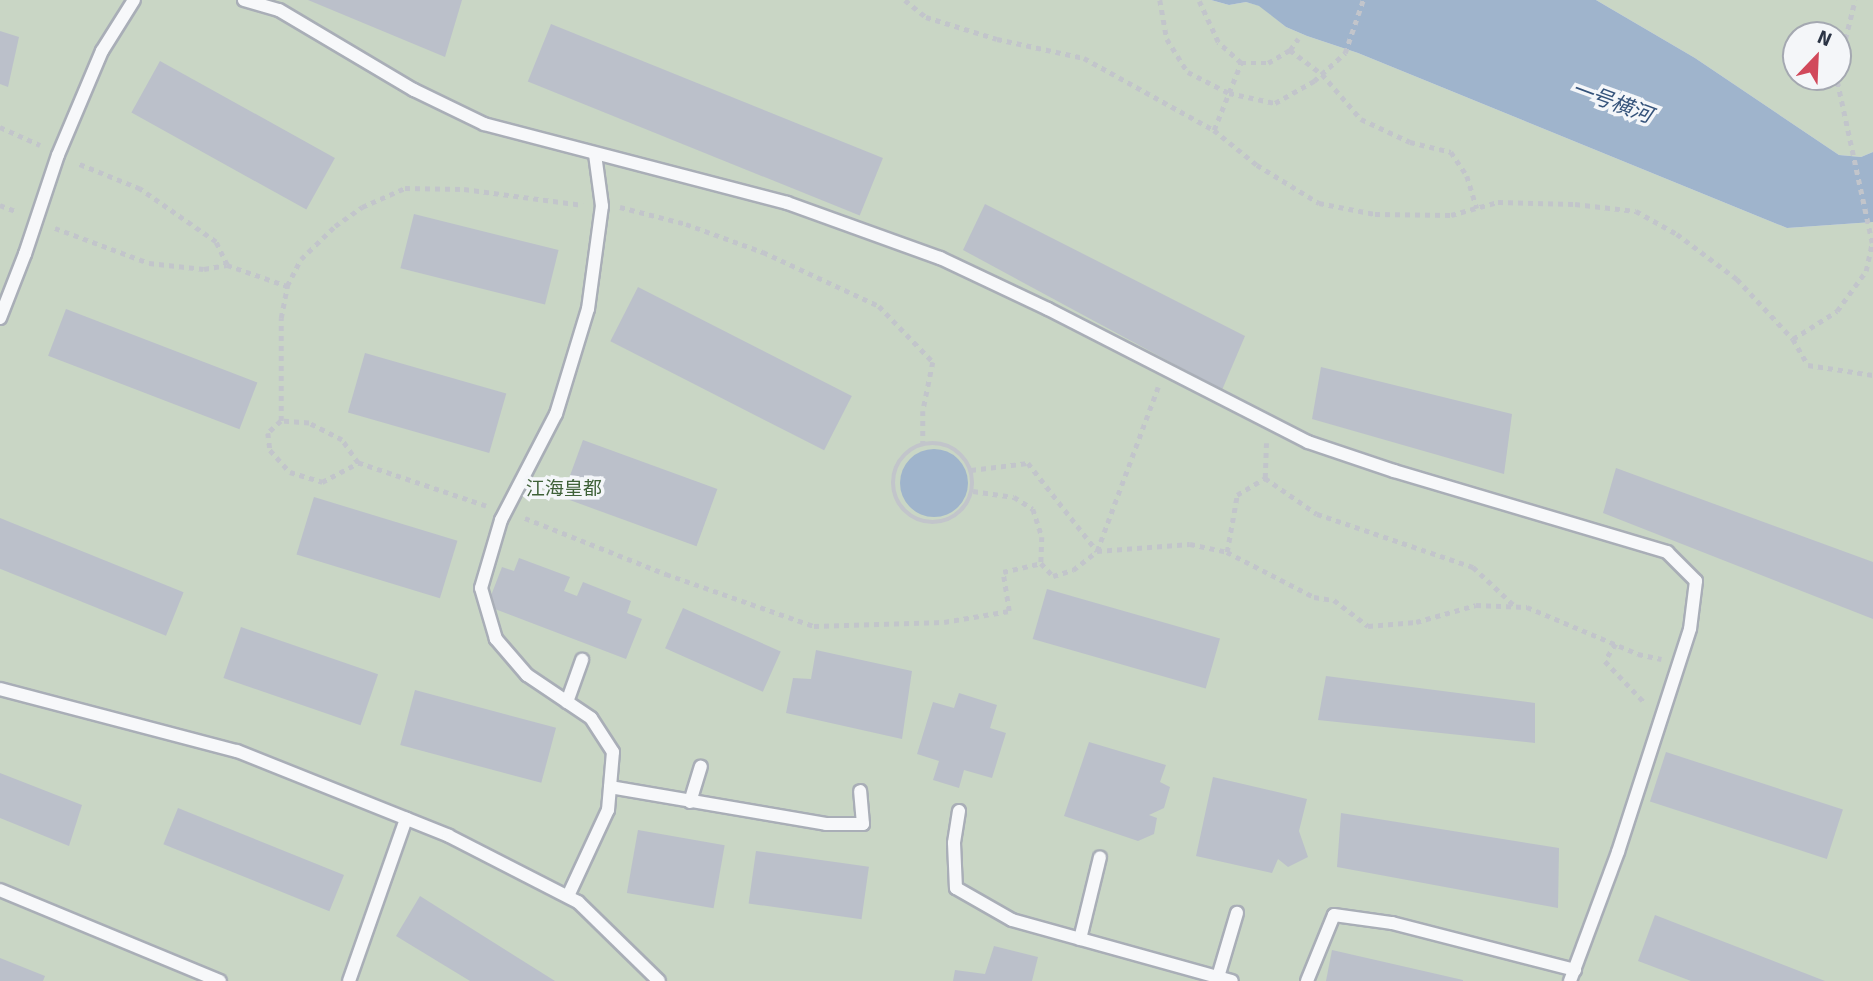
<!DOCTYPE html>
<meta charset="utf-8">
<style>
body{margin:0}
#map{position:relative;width:1873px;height:981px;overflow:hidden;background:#e4e7ec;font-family:Signika,"Noto Sans SC",sans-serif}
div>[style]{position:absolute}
.green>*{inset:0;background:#c9d6c5}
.water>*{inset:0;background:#9fb4cc}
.round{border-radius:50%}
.building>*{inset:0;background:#bbc0ca;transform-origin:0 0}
.path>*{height:4.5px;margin-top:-2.25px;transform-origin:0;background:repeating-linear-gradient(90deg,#c2c5cb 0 5px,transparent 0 10px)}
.path>.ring{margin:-2.25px;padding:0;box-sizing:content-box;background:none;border:4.5px solid #c2c5cb;border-radius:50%}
.roads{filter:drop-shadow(2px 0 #a9aeb7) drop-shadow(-2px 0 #a9aeb7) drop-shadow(0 2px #a9aeb7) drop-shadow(0 -2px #a9aeb7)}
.lane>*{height:12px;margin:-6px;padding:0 6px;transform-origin:6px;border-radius:6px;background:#f7f8fa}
span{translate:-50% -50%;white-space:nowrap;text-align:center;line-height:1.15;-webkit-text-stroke:7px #f4f6f9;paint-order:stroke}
.park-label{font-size:19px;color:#3f6138}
.water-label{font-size:21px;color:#34527a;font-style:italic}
.north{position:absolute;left:1782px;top:21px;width:70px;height:70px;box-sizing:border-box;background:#f4f6f9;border:2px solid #a4a8b1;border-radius:50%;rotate:23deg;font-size:19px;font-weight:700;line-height:28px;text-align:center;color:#2b3445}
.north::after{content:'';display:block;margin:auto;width:24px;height:32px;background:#d1495b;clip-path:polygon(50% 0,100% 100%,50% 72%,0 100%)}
</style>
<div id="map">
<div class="green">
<i style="clip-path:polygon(0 0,1211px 0,1229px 5px,1246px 2px,1260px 6px,1286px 27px,1307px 36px,1358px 53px,1787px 228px,1873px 222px,1873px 981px,0 981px)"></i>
<i style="clip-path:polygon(evenodd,1596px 0,1873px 0,1873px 152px,1861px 157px,1839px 155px,1695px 58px,1596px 0,1796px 35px,1838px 35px,1838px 77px,1796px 77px,1796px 35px)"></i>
</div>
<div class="water">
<i style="clip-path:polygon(1211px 0,1596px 0,1695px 58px,1839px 155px,1861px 157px,1873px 152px,1873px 222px,1787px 228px,1358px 53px,1307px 36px,1286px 27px,1259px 6px,1246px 2px,1229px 5px)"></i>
<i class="round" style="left:900px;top:449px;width:68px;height:68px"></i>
</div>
<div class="building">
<i style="clip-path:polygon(308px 0,462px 0,445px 57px)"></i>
<i style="left:551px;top:24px;width:358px;height:62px;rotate:22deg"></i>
<i style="clip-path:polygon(0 31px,19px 37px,8px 87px,0 84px)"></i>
<i style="left:160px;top:61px;width:200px;height:59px;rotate:29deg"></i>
<i style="clip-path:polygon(985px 204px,1245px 336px,1222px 390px,963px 250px)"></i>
<i style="left:414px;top:214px;width:149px;height:56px;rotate:14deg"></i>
<i style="left:638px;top:287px;width:240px;height:61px;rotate:27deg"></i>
<i style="left:66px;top:309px;width:205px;height:50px;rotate:21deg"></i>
<i style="left:365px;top:353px;width:147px;height:62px;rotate:16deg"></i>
<i style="clip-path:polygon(1321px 367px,1512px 414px,1504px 474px,1312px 419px)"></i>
<i style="left:583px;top:440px;width:143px;height:61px;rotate:20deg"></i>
<i style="clip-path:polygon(1616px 468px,1873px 562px,1873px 619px,1603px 513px)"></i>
<i style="left:314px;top:497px;width:150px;height:60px;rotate:17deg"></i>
<i style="left:0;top:518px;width:198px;height:47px;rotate:22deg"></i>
<i style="clip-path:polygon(519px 558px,570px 577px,564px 591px,577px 596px,583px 582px,631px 601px,627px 613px,642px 619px,626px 659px,487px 606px,502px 567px,514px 571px)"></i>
<i style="left:1047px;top:589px;width:180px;height:52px;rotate:16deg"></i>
<i style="left:683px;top:608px;width:107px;height:44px;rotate:24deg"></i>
<i style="left:241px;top:627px;width:145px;height:54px;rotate:19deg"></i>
<i style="clip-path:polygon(816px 650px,912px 671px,902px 739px,786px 713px,793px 678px,811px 679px)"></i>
<i style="clip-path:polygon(1326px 676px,1535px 703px,1535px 743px,1318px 720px)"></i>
<i style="left:415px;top:690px;width:146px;height:57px;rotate:15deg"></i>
<i style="clip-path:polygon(959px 693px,997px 705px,990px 728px,1006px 733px,992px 778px,964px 770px,959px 788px,933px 780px,939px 761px,917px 754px,933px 702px,954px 708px)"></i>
<i style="clip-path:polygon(1089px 742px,1166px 765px,1160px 782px,1170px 787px,1164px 808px,1149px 815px,1157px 818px,1154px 834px,1138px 841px,1064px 816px)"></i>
<i style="left:1666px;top:752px;width:186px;height:52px;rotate:18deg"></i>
<i style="clip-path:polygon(0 773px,82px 805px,69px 846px,0 818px)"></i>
<i style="clip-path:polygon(1213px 777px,1307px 799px,1299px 831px,1308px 857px,1288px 867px,1278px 859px,1272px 873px,1196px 856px)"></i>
<i style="left:178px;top:808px;width:179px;height:39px;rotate:22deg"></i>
<i style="clip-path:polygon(1341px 813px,1559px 848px,1558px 908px,1337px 867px)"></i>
<i style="left:638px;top:830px;width:88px;height:64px;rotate:10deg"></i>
<i style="left:756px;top:851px;width:114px;height:53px;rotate:8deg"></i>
<i style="clip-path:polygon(420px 896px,555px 981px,470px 981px,396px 936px)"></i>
<i style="clip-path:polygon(1655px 915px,1825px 981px,1691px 981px,1638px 961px)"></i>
<i style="clip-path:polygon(994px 946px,1038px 957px,1032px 981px,953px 981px,955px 970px,985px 974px)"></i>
<i style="clip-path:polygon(1332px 950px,1463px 980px,1463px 981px,1326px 981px)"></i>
<i style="clip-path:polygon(0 958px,45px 976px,43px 981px,0 981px)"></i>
</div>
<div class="path">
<i style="left:905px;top:0;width:27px;rotate:39deg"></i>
<i style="left:926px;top:17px;width:74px;rotate:17.2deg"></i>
<i style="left:997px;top:39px;width:89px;rotate:12.3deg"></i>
<i style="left:1084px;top:58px;width:149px;rotate:29deg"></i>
<i style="left:1214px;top:130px;width:72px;rotate:-68.1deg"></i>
<i style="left:1241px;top:63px;width:31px;rotate:-138deg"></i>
<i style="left:1218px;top:42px;width:45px;rotate:-114.9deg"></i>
<i style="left:1160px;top:0;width:40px;rotate:80deg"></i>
<i style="left:1167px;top:39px;width:39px;rotate:58deg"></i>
<i style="left:1188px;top:72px;width:46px;rotate:27.1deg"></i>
<i style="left:1229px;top:93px;width:47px;rotate:12.3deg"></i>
<i style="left:1275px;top:103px;width:45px;rotate:-29.4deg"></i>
<i style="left:1314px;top:81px;width:42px;rotate:-42.1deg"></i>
<i style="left:1345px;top:53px;width:56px;rotate:-71.2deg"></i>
<i style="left:1290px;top:50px;width:40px;rotate:37deg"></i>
<i style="left:1322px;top:74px;width:60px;rotate:49.1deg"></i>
<i style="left:1361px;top:119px;width:54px;rotate:25.1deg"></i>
<i style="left:1410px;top:142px;width:42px;rotate:13.7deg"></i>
<i style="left:1451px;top:152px;width:29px;rotate:56deg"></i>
<i style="left:1467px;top:176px;width:34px;rotate:73deg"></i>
<i style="left:1241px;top:63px;width:27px"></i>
<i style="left:1268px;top:63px;width:26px;rotate:-31deg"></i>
<i style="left:1290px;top:50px;width:14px;rotate:-54deg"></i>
<i style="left:1838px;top:68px;width:70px;rotate:-76deg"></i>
<i style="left:0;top:127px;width:44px;rotate:24.2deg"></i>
<i style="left:1214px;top:130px;width:55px;rotate:39.1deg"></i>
<i style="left:1257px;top:165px;width:73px;rotate:31.5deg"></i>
<i style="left:1319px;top:203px;width:57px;rotate:11.1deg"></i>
<i style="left:1375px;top:214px;width:76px;rotate:0.8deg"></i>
<i style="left:1451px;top:215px;width:49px;rotate:-15.5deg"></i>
<i style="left:1498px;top:202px;width:77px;rotate:1.5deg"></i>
<i style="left:1575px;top:204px;width:61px;rotate:6.5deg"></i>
<i style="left:1636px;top:211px;width:47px;rotate:29.3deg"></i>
<i style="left:1677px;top:234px;width:75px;rotate:36.9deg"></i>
<i style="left:1737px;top:279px;width:82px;rotate:47deg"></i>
<i style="left:1793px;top:339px;width:30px;rotate:60deg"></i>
<i style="left:1808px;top:365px;width:66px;rotate:8.7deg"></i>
<i style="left:0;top:205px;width:19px;rotate:21deg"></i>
<i style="left:620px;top:207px;width:68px;rotate:14.4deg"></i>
<i style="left:686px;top:224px;width:82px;rotate:20deg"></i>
<i style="left:763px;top:252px;width:128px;rotate:25deg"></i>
<i style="left:879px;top:306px;width:78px;rotate:46deg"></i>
<i style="left:933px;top:362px;width:50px;rotate:101.5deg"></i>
<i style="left:923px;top:411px;width:34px;rotate:90deg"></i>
<i style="left:55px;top:228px;width:100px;rotate:20.4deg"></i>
<i style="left:149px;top:263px;width:55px;rotate:6.2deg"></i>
<i style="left:204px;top:269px;width:23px;rotate:-10deg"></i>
<i style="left:227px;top:265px;width:25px;rotate:-116deg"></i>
<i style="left:216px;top:242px;width:93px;rotate:-145.1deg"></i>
<i style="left:140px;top:189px;width:69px;rotate:-157.9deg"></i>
<i style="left:227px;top:265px;width:64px;rotate:19.3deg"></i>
<i style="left:1793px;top:339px;width:52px;rotate:-32.5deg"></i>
<i style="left:1837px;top:311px;width:49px;rotate:-54.1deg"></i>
<i style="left:1866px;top:271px;width:29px;rotate:-78deg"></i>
<i style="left:1872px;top:243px;width:170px;rotate:-102.2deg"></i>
<i style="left:281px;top:421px;width:18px;rotate:137deg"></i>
<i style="left:268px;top:433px;width:17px;rotate:83deg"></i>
<i style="left:270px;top:450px;width:30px;rotate:48deg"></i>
<i style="left:290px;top:472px;width:34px;rotate:17deg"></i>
<i style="left:322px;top:482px;width:41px;rotate:-27.8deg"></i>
<i class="ring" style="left:893px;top:443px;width:75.5px;height:75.5px"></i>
<i style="left:971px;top:470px;width:57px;rotate:-7deg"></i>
<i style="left:1028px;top:463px;width:112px;rotate:51.9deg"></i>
<i style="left:1097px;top:551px;width:175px;rotate:-69.6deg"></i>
<i style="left:1265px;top:478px;width:63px;rotate:34.7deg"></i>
<i style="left:1317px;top:514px;width:165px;rotate:18.8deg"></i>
<i style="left:1473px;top:567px;width:57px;rotate:42.9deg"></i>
<i style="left:973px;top:491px;width:41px;rotate:8.3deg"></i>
<i style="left:1014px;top:497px;width:22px;rotate:32deg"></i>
<i style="left:1033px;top:509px;width:29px;rotate:72deg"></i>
<i style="left:1042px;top:537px;width:26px;rotate:92deg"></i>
<i style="left:1041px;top:563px;width:18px;rotate:47deg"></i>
<i style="left:1053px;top:576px;width:21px;rotate:-17deg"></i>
<i style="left:1073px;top:570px;width:31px;rotate:-38deg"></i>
<i style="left:1097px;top:551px;width:93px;rotate:-4.3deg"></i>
<i style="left:1190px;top:544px;width:38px;rotate:12deg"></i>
<i style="left:1227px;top:552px;width:98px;rotate:27.3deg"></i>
<i style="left:1314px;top:597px;width:20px;rotate:9deg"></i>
<i style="left:1334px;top:600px;width:43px;rotate:37.4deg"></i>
<i style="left:1368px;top:626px;width:48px;rotate:-4.8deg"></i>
<i style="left:1416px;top:622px;width:62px;rotate:-15.8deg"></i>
<i style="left:1476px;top:605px;width:51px;rotate:2.2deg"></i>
<i style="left:1527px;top:607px;width:121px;rotate:22.9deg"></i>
<i style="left:1638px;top:654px;width:24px;rotate:12deg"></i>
<i style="left:486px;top:506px;width:135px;rotate:-161.4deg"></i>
<i style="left:358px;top:463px;width:28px;rotate:-125deg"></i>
<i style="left:342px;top:440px;width:37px;rotate:-153deg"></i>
<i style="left:309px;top:423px;width:28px;rotate:-176deg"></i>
<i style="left:281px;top:421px;width:103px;rotate:-90deg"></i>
<i style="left:281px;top:318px;width:33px;rotate:-79deg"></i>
<i style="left:287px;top:286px;width:30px;rotate:-63deg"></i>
<i style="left:301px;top:259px;width:47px;rotate:-44.1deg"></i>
<i style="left:335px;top:226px;width:33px;rotate:-35deg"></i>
<i style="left:362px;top:207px;width:47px;rotate:-23.8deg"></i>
<i style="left:405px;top:188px;width:59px;rotate:1deg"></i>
<i style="left:464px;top:189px;width:120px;rotate:7.7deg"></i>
<i style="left:525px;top:518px;width:152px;rotate:21.7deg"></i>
<i style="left:666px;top:574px;width:157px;rotate:19.4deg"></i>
<i style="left:814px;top:626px;width:130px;rotate:-1.8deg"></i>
<i style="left:944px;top:622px;width:66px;rotate:-9.6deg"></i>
<i style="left:1009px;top:611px;width:39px;rotate:-99deg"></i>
<i style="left:1003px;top:572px;width:39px;rotate:-13deg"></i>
<i style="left:1227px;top:552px;width:58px;rotate:-80deg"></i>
<i style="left:1237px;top:495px;width:33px;rotate:-31deg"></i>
<i style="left:1265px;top:478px;width:35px;rotate:-88deg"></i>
<i style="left:1616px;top:644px;width:20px;rotate:123deg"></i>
<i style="left:1605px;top:661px;width:59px;rotate:46.4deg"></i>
</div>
<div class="roads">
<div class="lane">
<i style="left:244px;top:0;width:36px;rotate:16deg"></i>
<i style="left:279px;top:10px;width:157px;rotate:30.7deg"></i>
<i style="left:414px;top:90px;width:78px;rotate:25.9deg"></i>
<i style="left:484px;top:124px;width:313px;rotate:14.6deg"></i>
<i style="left:787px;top:203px;width:163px;rotate:19.8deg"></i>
<i style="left:940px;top:258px;width:119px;rotate:25.3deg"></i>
<i style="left:1048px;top:309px;width:292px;rotate:27.1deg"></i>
<i style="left:1308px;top:442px;width:91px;rotate:18.6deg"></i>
<i style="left:1394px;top:471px;width:285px;rotate:16.5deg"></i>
<i style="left:1667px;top:552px;width:41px;rotate:45deg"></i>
<i style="left:1696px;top:581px;width:48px;rotate:97.1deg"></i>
<i style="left:1690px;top:629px;width:234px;rotate:107.9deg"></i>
<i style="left:1618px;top:852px;width:138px;rotate:110.4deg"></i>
<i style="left:0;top:318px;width:69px;rotate:-68.7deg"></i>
<i style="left:25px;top:254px;width:104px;rotate:-71.6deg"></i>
<i style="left:58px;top:155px;width:113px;rotate:-67.1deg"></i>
<i style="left:102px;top:51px;width:60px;rotate:-57.9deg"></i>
<i style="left:0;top:689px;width:245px;rotate:14.7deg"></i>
<i style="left:237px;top:751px;width:228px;rotate:21.8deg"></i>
<i style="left:449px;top:836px;width:145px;rotate:27.1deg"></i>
<i style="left:578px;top:902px;width:113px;rotate:44.3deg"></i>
<i style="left:567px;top:702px;width:45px;rotate:-70.3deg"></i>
<i style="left:610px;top:787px;width:219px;rotate:9.7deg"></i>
<i style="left:826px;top:824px;width:37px"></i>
<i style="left:863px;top:824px;width:33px;rotate:-95deg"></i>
<i style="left:690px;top:802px;width:37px;rotate:-73deg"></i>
<i style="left:959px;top:811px;width:32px;rotate:99deg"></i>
<i style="left:954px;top:843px;width:45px;rotate:87.5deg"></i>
<i style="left:956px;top:888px;width:64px;rotate:29.7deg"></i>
<i style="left:1012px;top:920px;width:228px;rotate:15.5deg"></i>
<i style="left:0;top:890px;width:238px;rotate:22.5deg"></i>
<i style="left:568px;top:896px;width:95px;rotate:-65.1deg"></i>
<i style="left:608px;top:810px;width:58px;rotate:-85.1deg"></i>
<i style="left:613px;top:752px;width:40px;rotate:-122.9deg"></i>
<i style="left:591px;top:718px;width:77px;rotate:-146.1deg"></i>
<i style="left:527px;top:675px;width:48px;rotate:-130.7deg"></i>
<i style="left:496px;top:639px;width:53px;rotate:-106.4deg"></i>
<i style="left:481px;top:588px;width:71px;rotate:-73.6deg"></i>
<i style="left:501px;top:520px;width:119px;rotate:-62.6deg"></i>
<i style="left:556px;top:414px;width:110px;rotate:-73.1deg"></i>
<i style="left:588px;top:309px;width:104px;rotate:-82.3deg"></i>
<i style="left:602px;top:206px;width:52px;rotate:-97.7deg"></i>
<i style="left:1080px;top:939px;width:84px;rotate:-76.3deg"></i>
<i style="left:1218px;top:977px;width:67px;rotate:-73.5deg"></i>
<i style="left:349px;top:981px;width:172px;rotate:-70.6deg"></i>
<i style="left:1307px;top:981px;width:71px;rotate:-67.8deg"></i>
<i style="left:1334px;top:915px;width:59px;rotate:7.9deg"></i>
<i style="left:1392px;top:923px;width:189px;rotate:14.4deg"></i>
</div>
</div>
<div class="park-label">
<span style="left:564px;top:490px">江海皇都</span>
</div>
<div class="water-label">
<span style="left:1612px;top:102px;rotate:20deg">一号横河</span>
</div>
<div class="north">N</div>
</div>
